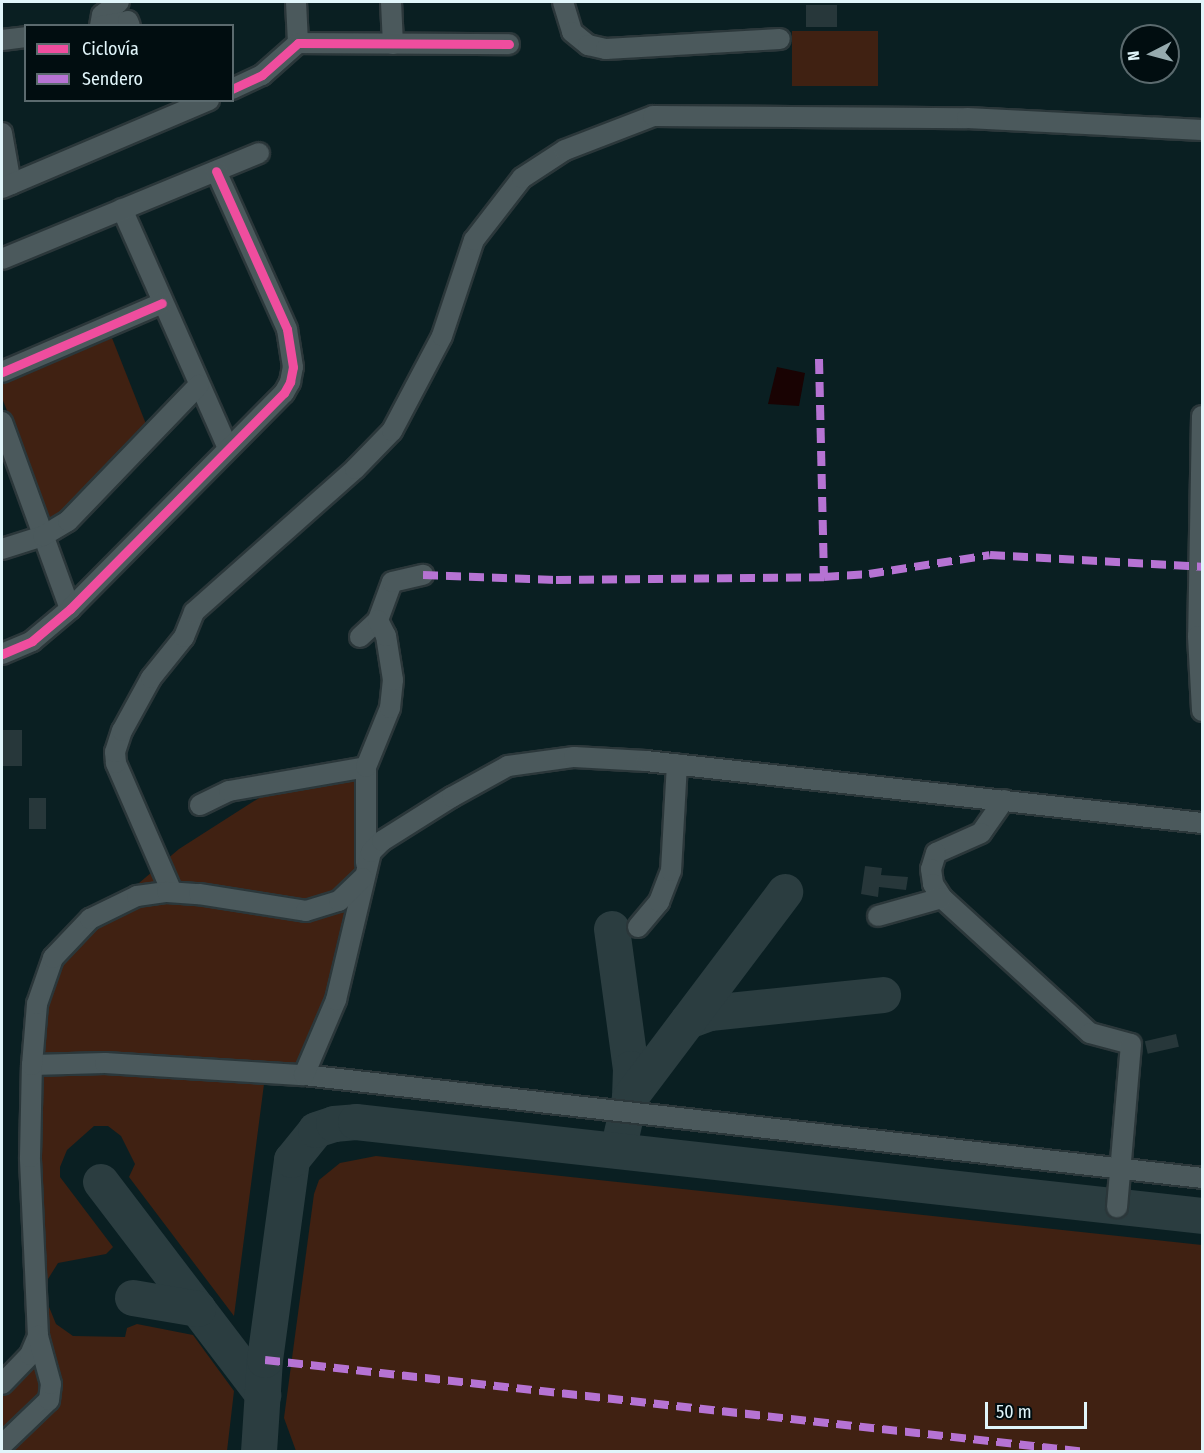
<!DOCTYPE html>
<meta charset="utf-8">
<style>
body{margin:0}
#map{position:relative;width:1204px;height:1453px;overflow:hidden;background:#0a1f22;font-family:"Fira Sans Condensed",sans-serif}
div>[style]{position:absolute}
.green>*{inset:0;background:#402112;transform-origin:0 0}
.water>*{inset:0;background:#190303}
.taxiway>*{height:36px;margin:-18px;padding:0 18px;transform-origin:18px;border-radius:18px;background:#2b3d40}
.building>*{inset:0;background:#27373a;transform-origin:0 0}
.roads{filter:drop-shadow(2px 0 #2b373a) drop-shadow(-2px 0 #2b373a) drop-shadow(0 2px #2b373a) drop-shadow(0 -2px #2b373a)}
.minor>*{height:20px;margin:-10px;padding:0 10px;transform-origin:10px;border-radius:10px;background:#4b595c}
.quiet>*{height:8px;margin-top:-4px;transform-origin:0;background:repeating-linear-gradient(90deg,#b673d3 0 15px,transparent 0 23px)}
.cycleway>*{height:9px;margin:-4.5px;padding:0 4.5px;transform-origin:4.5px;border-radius:4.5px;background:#ef4d9e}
span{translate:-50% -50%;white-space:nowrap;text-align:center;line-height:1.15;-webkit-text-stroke:5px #010d10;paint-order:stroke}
.frame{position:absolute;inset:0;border:3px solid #e1f5fa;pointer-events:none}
.legend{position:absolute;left:24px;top:24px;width:210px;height:78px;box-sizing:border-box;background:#010d10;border:2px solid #5b6a6e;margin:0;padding:8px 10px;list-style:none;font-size:18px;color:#e1f5fa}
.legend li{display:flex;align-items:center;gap:12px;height:30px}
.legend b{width:30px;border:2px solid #5b6a6e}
.north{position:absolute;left:1120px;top:24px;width:60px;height:60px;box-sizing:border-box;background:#010d10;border:2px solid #5b6a6e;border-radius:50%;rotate:264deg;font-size:16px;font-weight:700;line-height:24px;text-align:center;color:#e1f5fa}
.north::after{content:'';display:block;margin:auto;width:21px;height:27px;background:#96aaae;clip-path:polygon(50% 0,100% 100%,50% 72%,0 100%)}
.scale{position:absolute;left:985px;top:1402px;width:102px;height:27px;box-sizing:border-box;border:3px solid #e1f5fa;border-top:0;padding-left:8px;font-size:18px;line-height:21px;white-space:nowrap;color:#e1f5fa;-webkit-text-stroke:4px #010d10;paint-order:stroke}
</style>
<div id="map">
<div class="green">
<i style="left:792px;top:31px;width:86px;height:55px"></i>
<i style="clip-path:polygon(112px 338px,146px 424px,51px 522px,2px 398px,2px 383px)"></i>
<i style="clip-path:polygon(360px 768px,363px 859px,317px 1088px,264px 1084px,234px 1316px,129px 1177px,135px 1164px,121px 1136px,108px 1126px,94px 1126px,67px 1150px,60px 1167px,60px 1177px,113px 1247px,106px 1254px,58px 1263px,48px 1279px,47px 1302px,56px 1324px,73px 1336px,125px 1337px,127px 1328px,137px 1324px,193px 1335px,234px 1391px,227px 1451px,2px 1451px,2px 1376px,26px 1362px,23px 1047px,52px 978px,92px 923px,179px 849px,284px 782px)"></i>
<i style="clip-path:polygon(376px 1156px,1202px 1245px,1202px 1451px,296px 1451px,284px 1418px,314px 1194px,319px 1180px,340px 1163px)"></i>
</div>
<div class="water">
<i style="clip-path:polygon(777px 367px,805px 373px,799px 406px,768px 404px)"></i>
</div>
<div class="taxiway">
<i style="left:612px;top:929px;width:141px;rotate:82.3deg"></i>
<i style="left:631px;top:1069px;width:29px;rotate:92deg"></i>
<i style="left:630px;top:1098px;width:54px;rotate:102.8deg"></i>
<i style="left:688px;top:1021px;width:23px;rotate:-20deg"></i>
<i style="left:710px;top:1013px;width:174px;rotate:-5.9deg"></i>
<i style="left:630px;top:1098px;width:258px;rotate:-53deg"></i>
<i style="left:101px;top:1182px;width:268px;rotate:52.7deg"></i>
<i style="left:133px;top:1298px;width:66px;rotate:9.6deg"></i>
<i style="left:259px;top:1452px;width:92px;rotate:-86.3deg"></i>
<i style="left:265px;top:1360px;width:202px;rotate:-82.3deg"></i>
<i style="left:292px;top:1160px;width:38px;rotate:-51deg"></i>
<i style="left:316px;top:1130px;width:19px;rotate:-18deg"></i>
<i style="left:334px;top:1124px;width:22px;rotate:-5deg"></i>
<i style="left:356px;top:1122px;width:851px;rotate:6.34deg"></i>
</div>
<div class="building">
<i style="left:806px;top:5px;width:31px;height:22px"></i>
<i style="left:2px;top:730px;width:20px;height:36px"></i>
<i style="left:46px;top:798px;width:31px;height:17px;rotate:90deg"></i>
<i style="clip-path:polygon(865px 866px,882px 868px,881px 875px,908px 877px,906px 890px,879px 887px,878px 897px,861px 894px)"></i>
<i style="left:1176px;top:1034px;width:13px;height:32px;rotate:77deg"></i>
</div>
<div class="roads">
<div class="minor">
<i style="left:296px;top:2px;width:41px;rotate:87.2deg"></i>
<i style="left:391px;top:2px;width:42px;rotate:87.3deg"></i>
<i style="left:563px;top:2px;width:31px;rotate:73deg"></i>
<i style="left:572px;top:32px;width:21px;rotate:39deg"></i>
<i style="left:588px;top:45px;width:18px;rotate:13deg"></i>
<i style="left:606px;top:49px;width:174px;rotate:-3.3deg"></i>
<i style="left:100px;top:26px;width:11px;rotate:-80deg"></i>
<i style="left:102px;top:15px;width:21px;rotate:-37deg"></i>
<i style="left:101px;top:26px;width:27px;rotate:-10deg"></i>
<i style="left:128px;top:21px;width:5px;rotate:68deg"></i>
<i style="left:2px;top:40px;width:24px;rotate:-7deg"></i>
<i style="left:232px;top:89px;width:33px;rotate:-25deg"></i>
<i style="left:262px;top:75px;width:48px;rotate:-41.6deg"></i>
<i style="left:298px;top:43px;width:211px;rotate:0.3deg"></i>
<i style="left:2px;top:133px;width:52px;rotate:80deg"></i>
<i style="left:2px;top:188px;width:225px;rotate:-23deg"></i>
<i style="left:122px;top:209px;width:261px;rotate:66.1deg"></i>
<i style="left:2px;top:259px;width:278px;rotate:-22.4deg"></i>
<i style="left:2px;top:372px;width:174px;rotate:-23.3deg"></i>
<i style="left:1202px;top:416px;width:220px;rotate:91deg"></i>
<i style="left:1198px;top:636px;width:75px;rotate:86.9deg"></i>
<i style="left:2px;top:422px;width:199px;rotate:70deg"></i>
<i style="left:2px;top:549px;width:43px;rotate:-17.6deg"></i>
<i style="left:43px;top:536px;width:29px;rotate:-31deg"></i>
<i style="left:68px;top:521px;width:189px;rotate:-46.1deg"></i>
<i style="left:360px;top:637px;width:25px;rotate:-43deg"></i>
<i style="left:378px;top:620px;width:40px;rotate:-69.8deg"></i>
<i style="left:392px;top:582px;width:32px;rotate:-13deg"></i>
<i style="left:2px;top:654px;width:33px;rotate:-23deg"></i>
<i style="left:32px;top:641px;width:50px;rotate:-40.1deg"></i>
<i style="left:70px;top:609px;width:304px;rotate:-45.3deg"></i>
<i style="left:284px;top:393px;width:13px;rotate:-61deg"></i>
<i style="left:290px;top:382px;width:15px;rotate:-79deg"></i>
<i style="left:293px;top:367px;width:38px;rotate:-99deg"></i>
<i style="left:287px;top:329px;width:173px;rotate:-114.2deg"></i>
<i style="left:1004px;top:800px;width:40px;rotate:124.9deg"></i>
<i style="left:981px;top:833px;width:49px;rotate:156deg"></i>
<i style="left:936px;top:853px;width:17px;rotate:107deg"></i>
<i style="left:931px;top:869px;width:15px;rotate:82deg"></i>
<i style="left:933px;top:884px;width:17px;rotate:57deg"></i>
<i style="left:942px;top:898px;width:200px;rotate:42.4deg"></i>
<i style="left:1090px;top:1033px;width:42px;rotate:15deg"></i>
<i style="left:1131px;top:1044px;width:164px;rotate:94.9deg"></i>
<i style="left:200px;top:805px;width:32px;rotate:-26deg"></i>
<i style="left:229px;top:791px;width:139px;rotate:-9.9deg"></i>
<i style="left:366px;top:863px;width:96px;rotate:-90deg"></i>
<i style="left:366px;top:767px;width:64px;rotate:-67.9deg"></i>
<i style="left:390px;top:708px;width:28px;rotate:-84deg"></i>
<i style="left:393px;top:680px;width:45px;rotate:-99deg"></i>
<i style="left:386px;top:636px;width:18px;rotate:-117deg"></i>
<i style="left:172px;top:892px;width:141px;rotate:-113.5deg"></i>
<i style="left:116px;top:763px;width:11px;rotate:-95deg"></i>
<i style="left:115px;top:752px;width:22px;rotate:-72deg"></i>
<i style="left:122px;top:731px;width:60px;rotate:-61.3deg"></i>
<i style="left:151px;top:678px;width:53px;rotate:-51.2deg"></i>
<i style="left:184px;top:637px;width:27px;rotate:-68deg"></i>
<i style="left:194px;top:612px;width:215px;rotate:-41.6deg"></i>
<i style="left:355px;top:469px;width:53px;rotate:-45.8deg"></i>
<i style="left:392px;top:431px;width:107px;rotate:-62.2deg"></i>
<i style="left:442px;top:336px;width:101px;rotate:-71.6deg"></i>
<i style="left:474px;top:240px;width:78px;rotate:-52.3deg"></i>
<i style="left:522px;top:178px;width:51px;rotate:-33.1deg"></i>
<i style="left:565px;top:150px;width:94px;rotate:-21.1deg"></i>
<i style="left:653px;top:116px;width:314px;rotate:0.4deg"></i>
<i style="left:967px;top:118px;width:235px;rotate:2.9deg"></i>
<i style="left:878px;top:916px;width:66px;rotate:-15.7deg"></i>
<i style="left:638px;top:927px;width:33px;rotate:-50deg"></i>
<i style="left:659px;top:902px;width:33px;rotate:-69deg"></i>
<i style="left:671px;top:871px;width:107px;rotate:-86.8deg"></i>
<i style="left:32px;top:1065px;width:73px;rotate:-1.6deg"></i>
<i style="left:105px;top:1063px;width:199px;rotate:3.5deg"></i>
<i style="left:304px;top:1075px;width:904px;rotate:6.54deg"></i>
<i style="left:304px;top:1075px;width:82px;rotate:-66.9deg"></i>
<i style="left:336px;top:1000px;width:152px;rotate:-76.7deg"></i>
<i style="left:371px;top:852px;width:16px;rotate:-45deg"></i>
<i style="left:382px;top:841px;width:83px;rotate:-32.2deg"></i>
<i style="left:452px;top:797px;width:64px;rotate:-29deg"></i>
<i style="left:508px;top:766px;width:67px;rotate:-7.8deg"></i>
<i style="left:574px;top:757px;width:72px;rotate:3.2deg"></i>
<i style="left:646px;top:761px;width:559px;rotate:6.36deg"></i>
<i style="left:2px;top:1384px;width:40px;rotate:-46deg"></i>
<i style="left:30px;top:1355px;width:21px;rotate:-67deg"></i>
<i style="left:38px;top:1336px;width:179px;rotate:-92.6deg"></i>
<i style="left:30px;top:1157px;width:92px;rotate:-88.8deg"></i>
<i style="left:32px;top:1065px;width:61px;rotate:-85.3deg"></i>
<i style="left:37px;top:1004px;width:49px;rotate:-70.8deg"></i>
<i style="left:53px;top:958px;width:54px;rotate:-46.5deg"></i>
<i style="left:90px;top:919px;width:52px;rotate:-26.1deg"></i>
<i style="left:137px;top:896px;width:30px;rotate:-8deg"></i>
<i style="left:167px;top:892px;width:32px;rotate:4deg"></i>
<i style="left:199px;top:894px;width:108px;rotate:9deg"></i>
<i style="left:306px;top:911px;width:34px;rotate:-17deg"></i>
<i style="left:339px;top:901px;width:33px;rotate:-44deg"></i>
<i style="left:2px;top:1445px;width:65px;rotate:-43.8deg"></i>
<i style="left:49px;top:1400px;width:16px;rotate:-83deg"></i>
<i style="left:51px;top:1384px;width:50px;rotate:-105.2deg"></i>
</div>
</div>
<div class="quiet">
<i style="left:819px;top:359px;width:218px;rotate:88.7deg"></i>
<i style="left:423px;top:575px;width:133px;rotate:2.2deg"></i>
<i style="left:556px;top:580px;width:268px;rotate:-0.6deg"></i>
<i style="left:824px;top:577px;width:45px;rotate:-3.8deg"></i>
<i style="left:869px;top:574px;width:122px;rotate:-8.9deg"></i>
<i style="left:990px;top:555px;width:212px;rotate:3.2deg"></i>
<i style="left:265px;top:1360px;width:826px;rotate:6.39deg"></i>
</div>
<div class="cycleway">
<i style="left:232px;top:89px;width:33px;rotate:-25deg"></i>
<i style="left:262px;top:75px;width:48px;rotate:-41.6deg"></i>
<i style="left:298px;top:43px;width:211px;rotate:0.3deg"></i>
<i style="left:2px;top:372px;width:174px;rotate:-23.3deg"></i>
<i style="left:2px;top:654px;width:33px;rotate:-23deg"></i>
<i style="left:32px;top:641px;width:50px;rotate:-40.1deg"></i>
<i style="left:70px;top:609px;width:304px;rotate:-45.3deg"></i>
<i style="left:284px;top:393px;width:13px;rotate:-61deg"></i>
<i style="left:290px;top:382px;width:15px;rotate:-79deg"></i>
<i style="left:293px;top:367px;width:38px;rotate:-99deg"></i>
<i style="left:287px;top:329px;width:173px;rotate:-114.2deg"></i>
</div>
<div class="frame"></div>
<ul class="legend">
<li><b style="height:8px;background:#ef4d9e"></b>Ciclovía</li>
<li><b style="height:8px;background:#b673d3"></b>Sendero</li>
</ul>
<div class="north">N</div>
<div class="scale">50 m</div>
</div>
